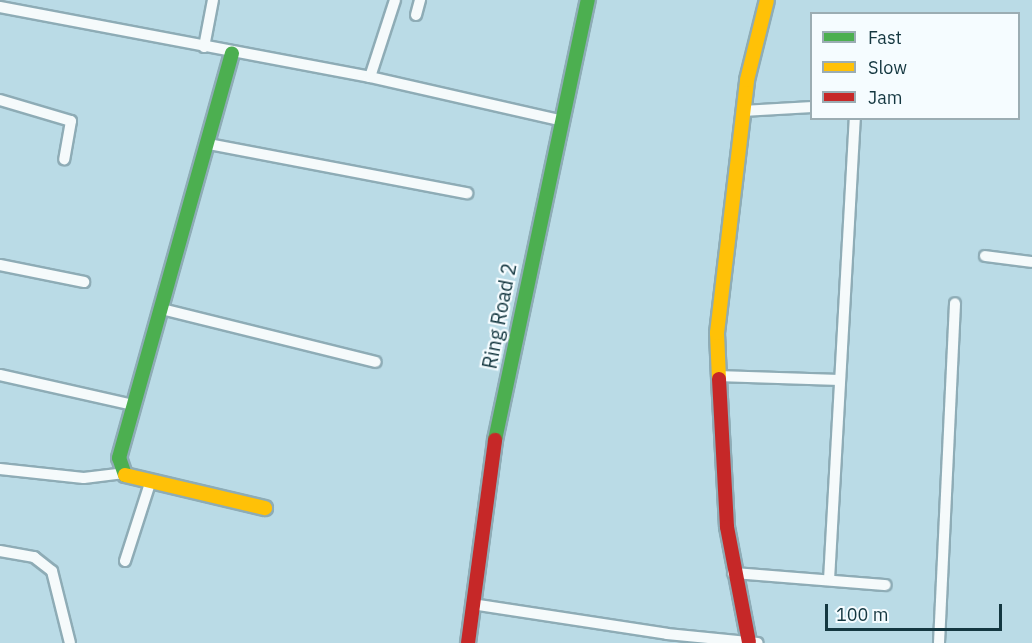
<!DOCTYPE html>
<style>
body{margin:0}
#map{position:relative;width:1032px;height:643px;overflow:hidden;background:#badbe6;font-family:"IBM Plex Sans",sans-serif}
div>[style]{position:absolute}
.roads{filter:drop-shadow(2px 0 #8eacb6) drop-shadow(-2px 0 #8eacb6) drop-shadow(0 2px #8eacb6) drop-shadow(0 -2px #8eacb6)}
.street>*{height:10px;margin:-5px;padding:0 5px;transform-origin:5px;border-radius:5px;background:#f5fafb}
.fast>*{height:14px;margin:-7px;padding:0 7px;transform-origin:7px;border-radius:7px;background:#4caf50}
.slow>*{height:14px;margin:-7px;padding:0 7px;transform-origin:7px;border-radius:7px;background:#ffc107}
.jam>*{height:14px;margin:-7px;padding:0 7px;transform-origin:7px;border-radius:7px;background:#c62828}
span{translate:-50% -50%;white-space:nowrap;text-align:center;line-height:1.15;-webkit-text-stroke:4.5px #f5fcff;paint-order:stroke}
.street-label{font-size:20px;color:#143740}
.legend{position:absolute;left:810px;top:12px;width:210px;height:108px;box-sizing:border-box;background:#f5fcff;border:2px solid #9badb3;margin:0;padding:8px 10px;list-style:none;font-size:18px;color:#143740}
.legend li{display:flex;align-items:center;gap:12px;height:30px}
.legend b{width:30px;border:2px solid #9badb3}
.scale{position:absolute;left:825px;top:604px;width:177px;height:27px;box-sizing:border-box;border:3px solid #143740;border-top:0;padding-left:8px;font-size:18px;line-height:21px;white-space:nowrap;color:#143740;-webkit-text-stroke:4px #f5fcff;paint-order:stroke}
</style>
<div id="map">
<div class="roads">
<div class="street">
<i style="left:0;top:7px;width:377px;rotate:10.7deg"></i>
<i style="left:370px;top:77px;width:194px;rotate:12.8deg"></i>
<i style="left:416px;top:15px;width:16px;rotate:-75deg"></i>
<i style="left:204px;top:47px;width:48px;rotate:-79.2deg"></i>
<i style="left:370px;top:77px;width:81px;rotate:-72deg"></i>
<i style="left:0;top:100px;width:74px;rotate:16.5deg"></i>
<i style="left:71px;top:121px;width:39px;rotate:100deg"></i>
<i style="left:743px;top:111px;width:69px;rotate:-3.3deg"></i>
<i style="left:209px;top:144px;width:263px;rotate:10.8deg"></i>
<i style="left:985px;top:256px;width:47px;rotate:7.3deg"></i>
<i style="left:0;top:265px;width:86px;rotate:11.4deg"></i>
<i style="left:162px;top:309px;width:220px;rotate:13.9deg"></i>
<i style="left:0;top:375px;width:136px;rotate:12.7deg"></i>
<i style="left:717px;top:376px;width:123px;rotate:1.9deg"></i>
<i style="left:0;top:469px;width:84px;rotate:6.1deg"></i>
<i style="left:84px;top:478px;width:38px;rotate:-7deg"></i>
<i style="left:0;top:551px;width:35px;rotate:10deg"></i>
<i style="left:34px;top:557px;width:23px;rotate:38deg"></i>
<i style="left:52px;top:571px;width:74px;rotate:76deg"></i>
<i style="left:125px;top:561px;width:82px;rotate:-72.2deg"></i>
<i style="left:733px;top:573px;width:153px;rotate:4.5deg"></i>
<i style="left:829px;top:580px;width:463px;rotate:-86.8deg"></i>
<i style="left:472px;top:604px;width:197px;rotate:8.7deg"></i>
<i style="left:667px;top:634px;width:91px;rotate:5.6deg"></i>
<i style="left:939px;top:643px;width:340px;rotate:-87.3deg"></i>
</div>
<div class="fast">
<i style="left:495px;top:440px;width:450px;rotate:-78.1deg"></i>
<i style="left:125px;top:475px;width:18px;rotate:-109deg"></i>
<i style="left:119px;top:458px;width:420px;rotate:-74.4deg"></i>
</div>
<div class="slow">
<i style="left:719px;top:379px;width:46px;rotate:-92.5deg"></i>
<i style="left:717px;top:333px;width:255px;rotate:-83.2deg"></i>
<i style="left:747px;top:80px;width:82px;rotate:-76deg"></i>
<i style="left:125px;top:475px;width:144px;rotate:13.3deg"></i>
</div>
<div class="jam">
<i style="left:719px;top:379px;width:148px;rotate:86.9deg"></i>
<i style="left:727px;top:527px;width:117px;rotate:79.2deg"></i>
<i style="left:468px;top:643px;width:205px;rotate:-82.4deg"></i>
</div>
</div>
<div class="street-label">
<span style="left:499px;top:316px;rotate:-79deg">Ring Road 2</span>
</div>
<ul class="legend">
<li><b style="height:8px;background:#4caf50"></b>Fast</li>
<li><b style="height:8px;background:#ffc107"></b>Slow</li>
<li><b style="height:8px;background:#c62828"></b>Jam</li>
</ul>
<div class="scale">100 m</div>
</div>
